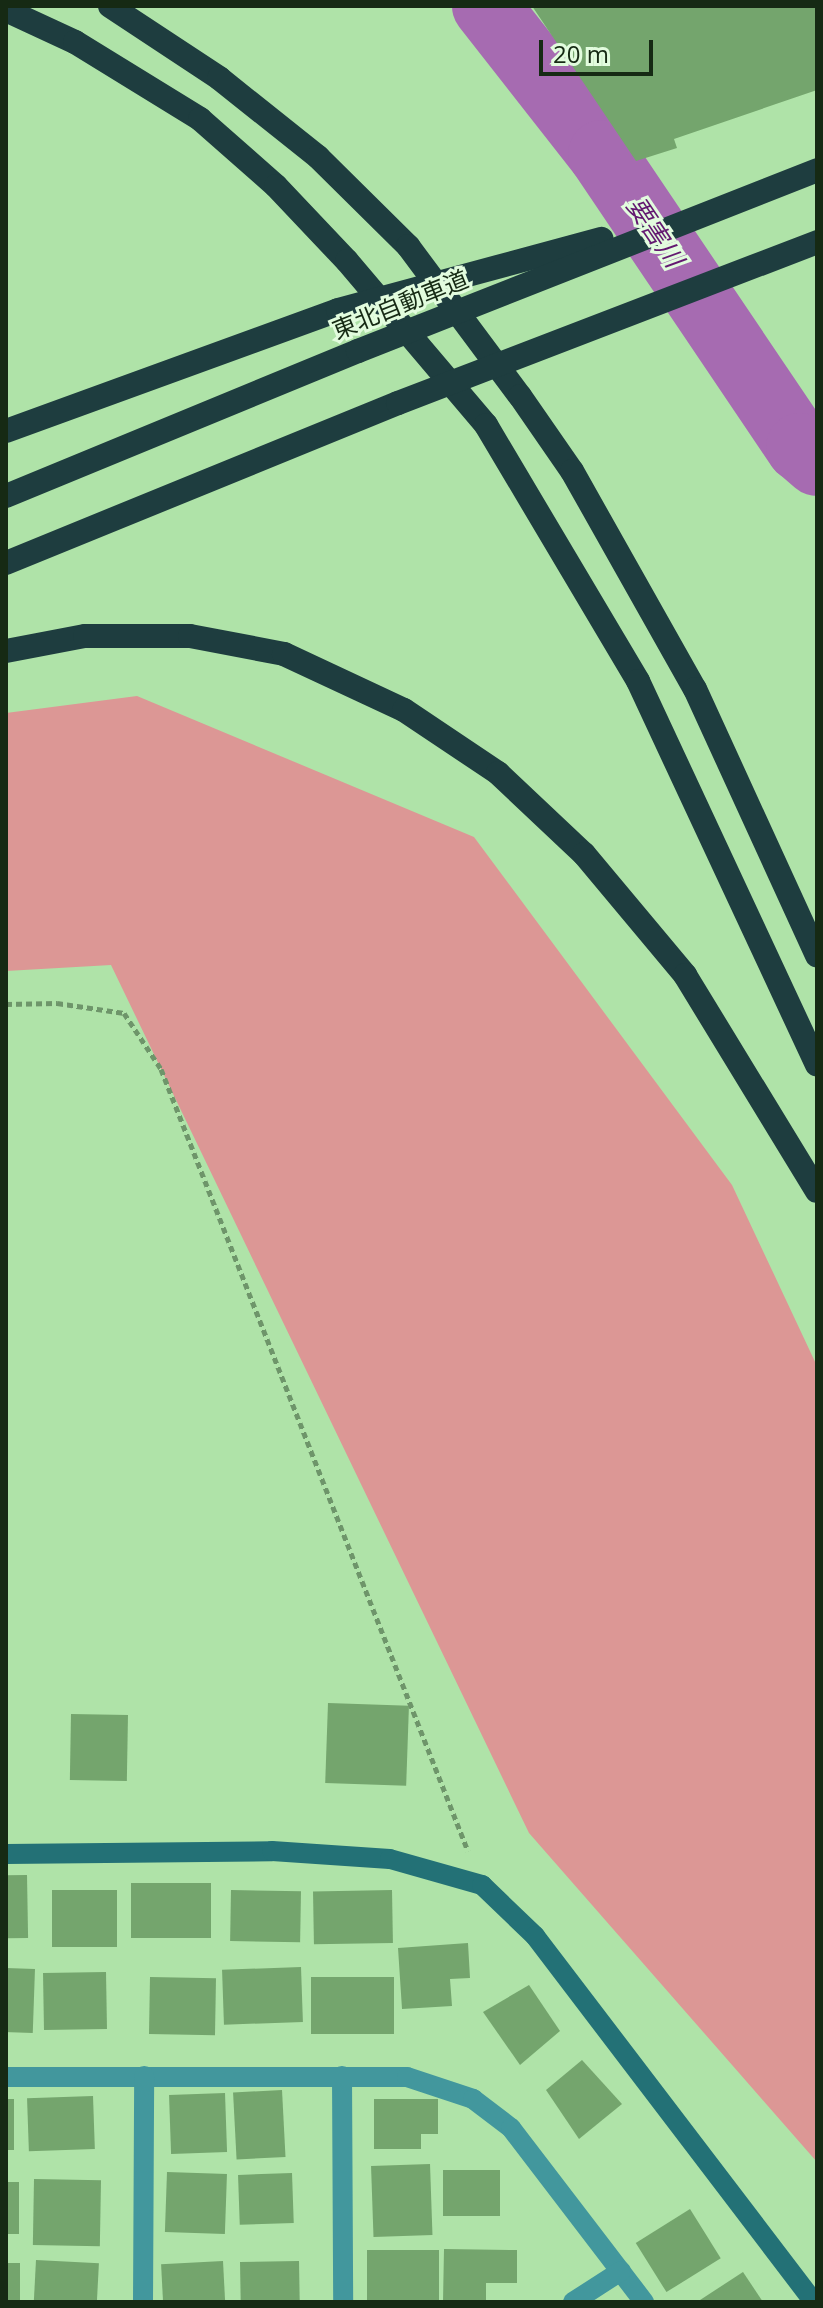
<!DOCTYPE html>
<meta charset="utf-8">
<style>
body{margin:0}
#map{position:relative;width:823px;height:2308px;overflow:hidden;background:#afe3a8;font-family:"Open Sans","Noto Sans JP",sans-serif}
div>[style]{position:absolute}
.green>*{inset:0;background:#dc9795}
.river>*{height:68px;margin:-34px;padding:0 34px;transform-origin:34px;border-radius:34px;background:#a66bb1}
.building>*{inset:0;background:#74a56d;transform-origin:0 0}
.path>*{height:5px;margin-top:-2.5px;transform-origin:0;background:repeating-linear-gradient(90deg,#6e956a 0 6px,transparent 0 10px)}
.street>*{height:20px;margin:-10px;padding:0 10px;transform-origin:10px;border-radius:10px;background:#42979d}
.secondary>*{height:20px;margin:-10px;padding:0 10px;transform-origin:10px;border-radius:10px;background:#237176}
.highway>*{height:24px;margin:-12px;padding:0 12px;transform-origin:12px;border-radius:12px;background:#1e3d3f}
.highway-bridge>*{height:24px;margin:-12px;padding:0 12px;transform-origin:12px;border-radius:12px;background:#1e3d3f}
span{translate:-50% -50%;white-space:nowrap;text-align:center;line-height:1.15;-webkit-text-stroke:6px #e2fcde;paint-order:stroke}
.street-label{font-size:24px;color:#162a14}
.water-label{font-size:26px;color:#631870;font-style:italic}
.frame{position:absolute;inset:0;border:8px solid #162a14;pointer-events:none}
.scale{position:absolute;left:539px;top:40px;width:114px;height:36px;box-sizing:border-box;border:4px solid #162a14;border-top:0;padding-left:10px;font-size:24px;line-height:28px;white-space:nowrap;color:#162a14;-webkit-text-stroke:6px #e2fcde;paint-order:stroke}
</style>
<div id="map">
<div class="green">
<i style="clip-path:polygon(137px 696px,474px 837px,732px 1185px,817px 1366px,817px 2162px,529px 1833px,111px 965px,6px 971px,6px 713px)"></i>
</div>
<div class="river">
<i style="left:486px;top:6px;width:188px;rotate:51.9deg"></i>
<i style="left:602px;top:154px;width:354px;rotate:56deg"></i>
<i style="left:800px;top:447px;width:23px;rotate:41deg"></i>
</div>
<div class="building">
<i style="clip-path:polygon(532px 6px,817px 6px,817px 90px,674px 139px,677px 148px,636px 161px)"></i>
<i style="left:328px;top:1703px;width:81px;height:80px;rotate:2deg"></i>
<i style="left:71px;top:1714px;width:57px;height:66px;rotate:1deg"></i>
<i style="left:27px;top:1875px;width:63px;height:21px;rotate:89deg"></i>
<i style="left:131px;top:1883px;width:80px;height:55px"></i>
<i style="left:52px;top:1890px;width:65px;height:57px"></i>
<i style="left:231px;top:1890px;width:70px;height:51px;rotate:1deg"></i>
<i style="left:392px;top:1890px;width:53px;height:79px;rotate:89deg"></i>
<i style="clip-path:polygon(468px 1943px,470px 1978px,450px 1979px,452px 2006px,402px 2009px,398px 1948px)"></i>
<i style="left:301px;top:1967px;width:55px;height:79px;rotate:88deg"></i>
<i style="left:6px;top:1968px;width:29px;height:64px;rotate:2deg"></i>
<i style="left:106px;top:1972px;width:57px;height:63px;rotate:89deg"></i>
<i style="left:150px;top:1977px;width:66px;height:57px;rotate:1deg"></i>
<i style="left:311px;top:1977px;width:83px;height:57px"></i>
<i style="clip-path:polygon(529px 1985px,560px 2031px,520px 2065px,483px 2012px)"></i>
<i style="clip-path:polygon(582px 2060px,622px 2104px,579px 2139px,546px 2090px)"></i>
<i style="left:282px;top:2090px;width:67px;height:49px;rotate:87deg"></i>
<i style="left:225px;top:2093px;width:59px;height:56px;rotate:88deg"></i>
<i style="left:93px;top:2096px;width:53px;height:66px;rotate:88deg"></i>
<i style="left:6px;top:2099px;width:8px;height:51px"></i>
<i style="clip-path:polygon(374px 2099px,438px 2099px,438px 2134px,421px 2134px,421px 2149px,374px 2149px)"></i>
<i style="left:430px;top:2164px;width:71px;height:59px;rotate:88deg"></i>
<i style="left:443px;top:2170px;width:57px;height:46px"></i>
<i style="left:167px;top:2172px;width:60px;height:60px;rotate:2deg"></i>
<i style="left:292px;top:2173px;width:50px;height:54px;rotate:88deg"></i>
<i style="left:34px;top:2179px;width:67px;height:66px;rotate:1deg"></i>
<i style="left:6px;top:2182px;width:13px;height:52px"></i>
<i style="left:690px;top:2209px;width:58px;height:64px;rotate:58deg"></i>
<i style="clip-path:polygon(444px 2249px,517px 2250px,517px 2283px,486px 2283px,486px 2302px,443px 2302px)"></i>
<i style="left:439px;top:2250px;width:52px;height:72px;rotate:90deg"></i>
<i style="left:36px;top:2260px;width:63px;height:42px;rotate:3deg"></i>
<i style="left:223px;top:2261px;width:41px;height:62px;rotate:87deg"></i>
<i style="left:299px;top:2261px;width:41px;height:59px;rotate:89deg"></i>
<i style="left:6px;top:2263px;width:14px;height:39px"></i>
<i style="clip-path:polygon(743px 2272px,763px 2302px,697px 2302px)"></i>
</div>
<div class="path">
<i style="left:6px;top:1004px;width:51px;rotate:-1.1deg"></i>
<i style="left:57px;top:1003px;width:68px;rotate:8.5deg"></i>
<i style="left:124px;top:1013px;width:67px;rotate:56.5deg"></i>
<i style="left:161px;top:1069px;width:840px;rotate:68.57deg"></i>
</div>
<div class="street">
<i style="left:342px;top:2076px;width:226px;rotate:89.7deg"></i>
<i style="left:6px;top:2077px;width:401px"></i>
<i style="left:407px;top:2077px;width:70px;rotate:18.4deg"></i>
<i style="left:473px;top:2099px;width:48px;rotate:37.3deg"></i>
<i style="left:511px;top:2128px;width:219px;rotate:52.6deg"></i>
<i style="left:143px;top:2302px;width:226px;rotate:-89.7deg"></i>
<i style="left:573px;top:2302px;width:57px;rotate:-32.9deg"></i>
</div>
<div class="secondary">
<i style="left:6px;top:1854px;width:266px;rotate:-0.6deg"></i>
<i style="left:272px;top:1851px;width:118px;rotate:3.9deg"></i>
<i style="left:390px;top:1859px;width:96px;rotate:15.8deg"></i>
<i style="left:482px;top:1885px;width:74px;rotate:43.9deg"></i>
<i style="left:535px;top:1936px;width:460px;rotate:52.7deg"></i>
</div>
<div class="highway">
<i style="left:110px;top:6px;width:131px;rotate:33.4deg"></i>
<i style="left:219px;top:78px;width:127px;rotate:38.6deg"></i>
<i style="left:318px;top:157px;width:127px;rotate:44.7deg"></i>
<i style="left:408px;top:246px;width:187px;rotate:53.3deg"></i>
<i style="left:520px;top:396px;width:91px;rotate:55.3deg"></i>
<i style="left:572px;top:471px;width:250px;rotate:60.6deg"></i>
<i style="left:695px;top:689px;width:293px;rotate:65.4deg"></i>
<i style="left:6px;top:10px;width:76px;rotate:24.9deg"></i>
<i style="left:75px;top:42px;width:147px;rotate:31.6deg"></i>
<i style="left:200px;top:119px;width:101px;rotate:41.4deg"></i>
<i style="left:276px;top:186px;width:103px;rotate:46.6deg"></i>
<i style="left:347px;top:261px;width:215px;rotate:49.7deg"></i>
<i style="left:486px;top:425px;width:298px;rotate:59.3deg"></i>
<i style="left:638px;top:681px;width:423px;rotate:65deg"></i>
<i style="left:6px;top:431px;width:353px;rotate:-20deg"></i>
<i style="left:6px;top:496px;width:381px;rotate:-22.4deg"></i>
<i style="left:6px;top:563px;width:423px;rotate:-22.2deg"></i>
<i style="left:6px;top:651px;width:80px;rotate:-10.8deg"></i>
<i style="left:85px;top:636px;width:105px"></i>
<i style="left:190px;top:636px;width:96px;rotate:10.8deg"></i>
<i style="left:284px;top:654px;width:132px;rotate:25deg"></i>
<i style="left:404px;top:710px;width:113px;rotate:33.8deg"></i>
<i style="left:498px;top:773px;width:118px;rotate:43.3deg"></i>
<i style="left:584px;top:854px;width:158px;rotate:50.1deg"></i>
<i style="left:685px;top:975px;width:253px;rotate:58.6deg"></i>
</div>
<div class="highway-bridge">
<i style="left:338px;top:310px;width:273px;rotate:-15.1deg"></i>
<i style="left:358px;top:351px;width:493px;rotate:-21.5deg"></i>
<i style="left:398px;top:403px;width:449px;rotate:-21deg"></i>
</div>
<div class="street-label">
<span style="left:400px;top:304px;rotate:-22deg">東北自動車道</span>
</div>
<div class="water-label">
<span style="left:655px;top:232px;rotate:56deg">要害川</span>
</div>
<div class="frame"></div>
<div class="scale">20 m</div>
</div>
